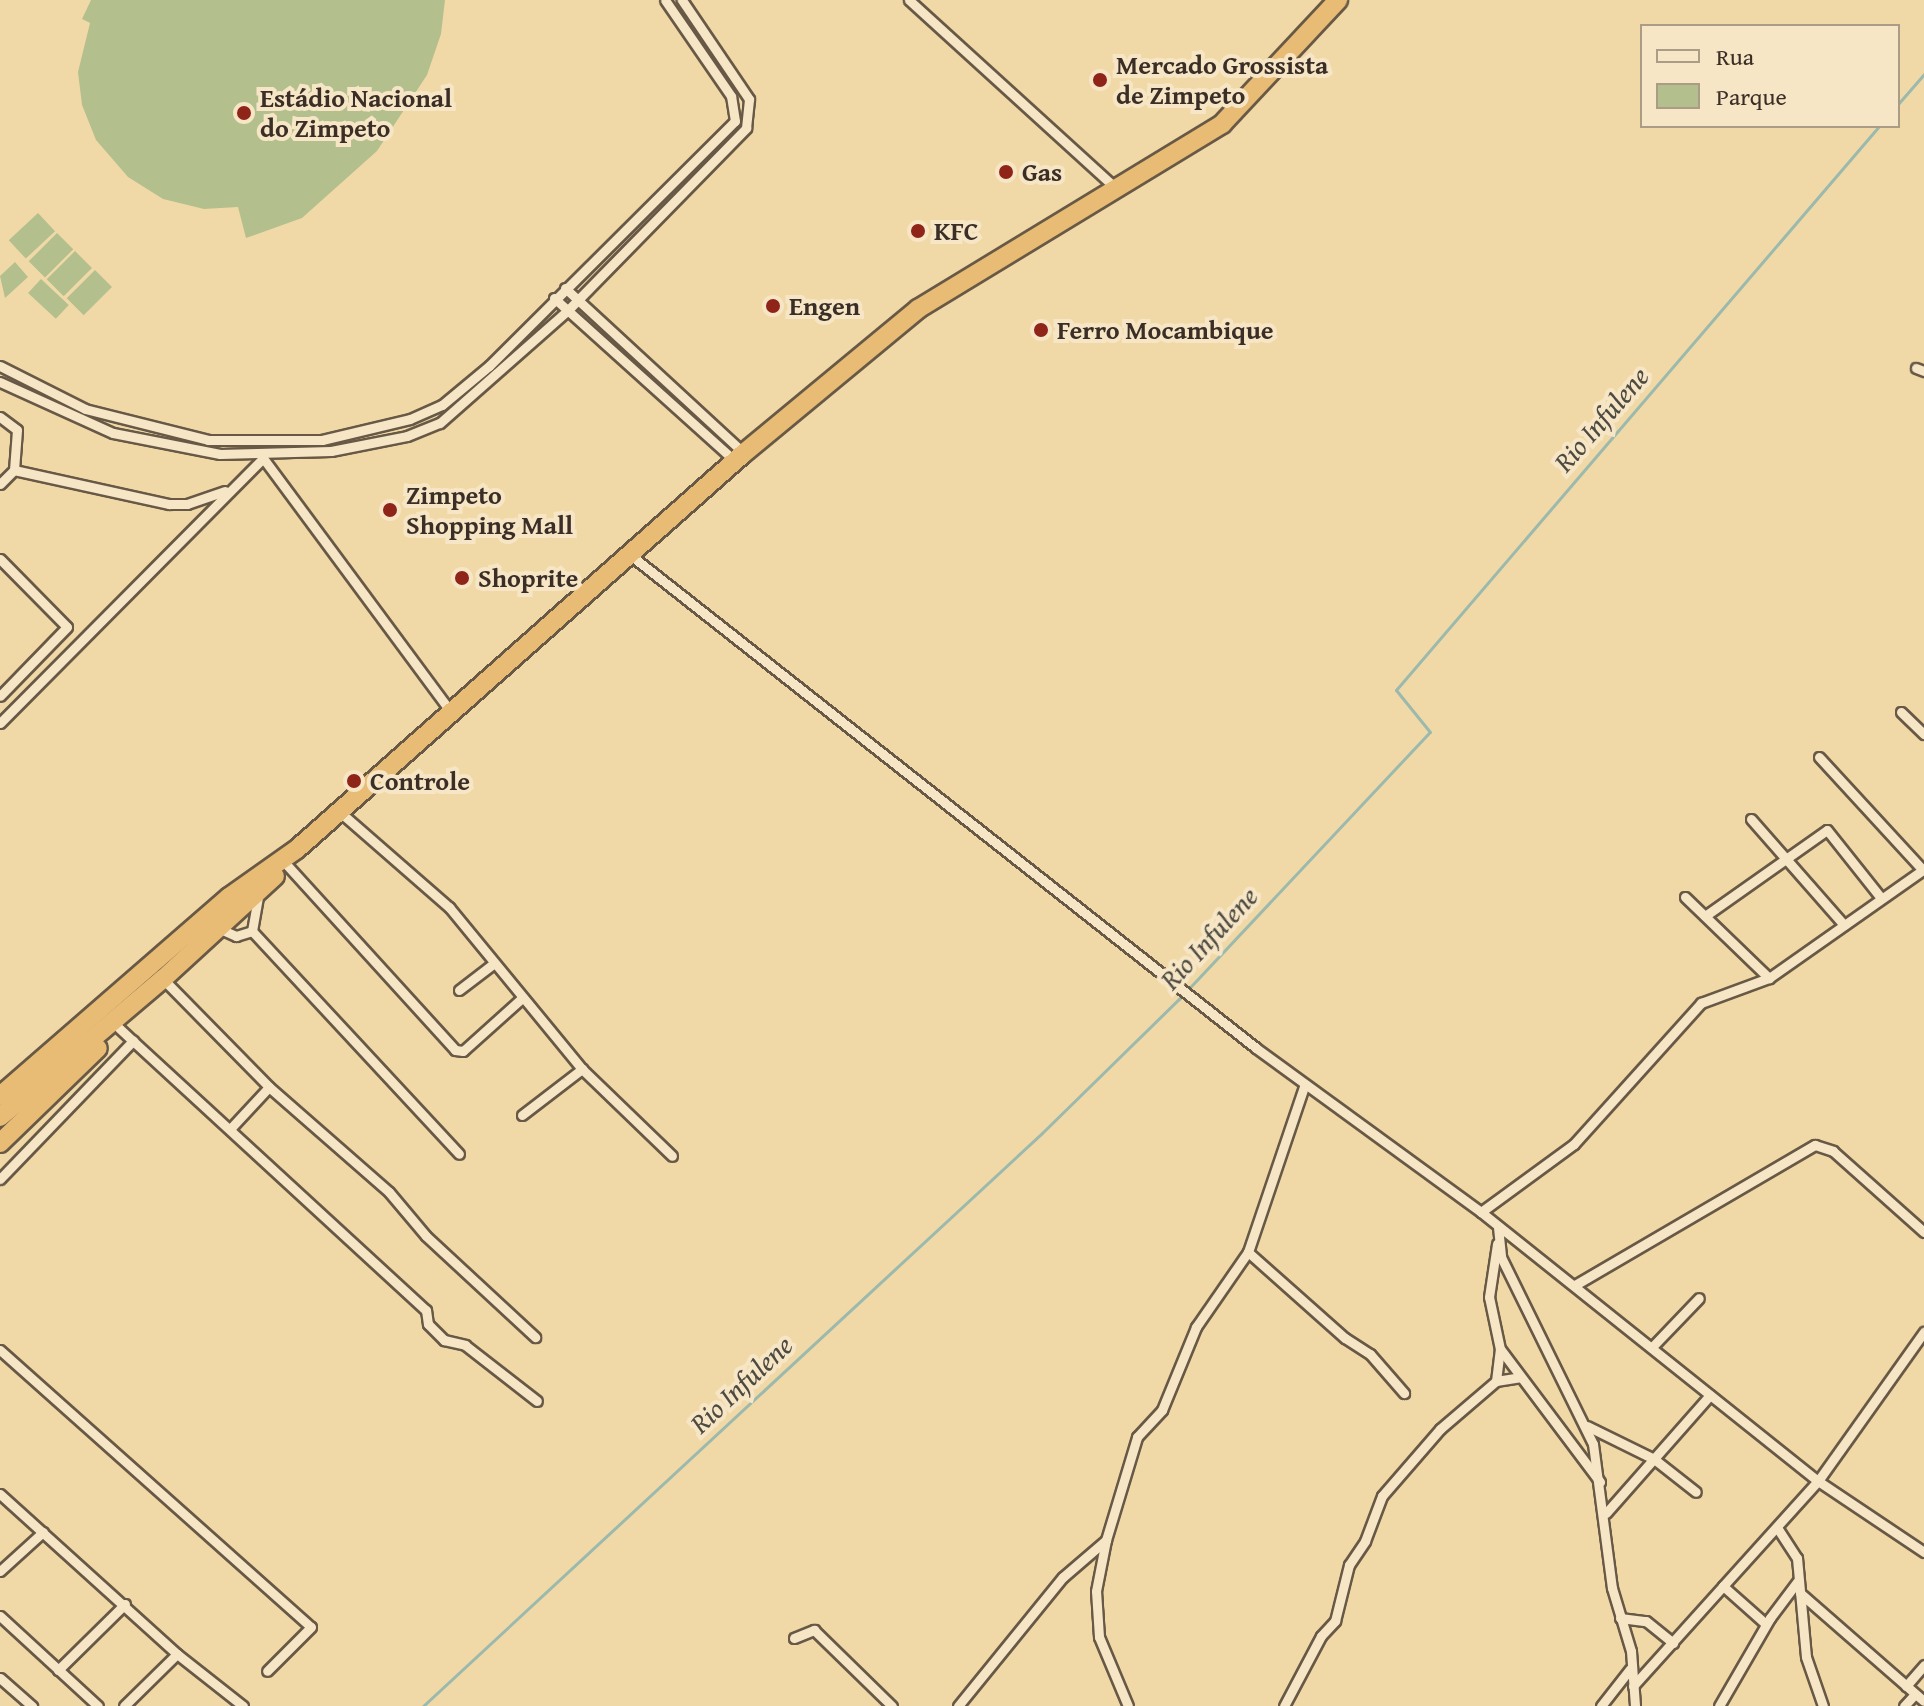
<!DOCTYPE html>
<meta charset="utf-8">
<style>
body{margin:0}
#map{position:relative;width:1924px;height:1706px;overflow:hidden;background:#f1d9a7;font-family:"Gentium Book Plus",serif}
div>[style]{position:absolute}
.green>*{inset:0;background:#b3c08d;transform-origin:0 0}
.stream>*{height:3px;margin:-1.5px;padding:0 1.5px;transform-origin:1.5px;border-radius:1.5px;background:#9bb9ad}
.roads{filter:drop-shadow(2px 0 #685946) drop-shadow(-2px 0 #685946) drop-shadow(0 2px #685946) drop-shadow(0 -2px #685946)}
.street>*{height:9px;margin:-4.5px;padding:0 4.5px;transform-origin:4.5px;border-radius:4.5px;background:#f6e6c6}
.highway>*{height:18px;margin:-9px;padding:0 9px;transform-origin:9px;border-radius:9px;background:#e8bc74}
.dots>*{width:22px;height:22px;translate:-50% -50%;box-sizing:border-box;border:4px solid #f6e6c6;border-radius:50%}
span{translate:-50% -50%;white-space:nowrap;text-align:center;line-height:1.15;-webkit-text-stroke:8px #f6e6c6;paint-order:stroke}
.poi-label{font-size:26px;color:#3a2e26;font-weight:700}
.left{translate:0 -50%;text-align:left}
.water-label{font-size:28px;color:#4d4a41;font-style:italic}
.legend{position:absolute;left:1640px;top:24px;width:260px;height:104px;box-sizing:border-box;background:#f6e6c6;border:2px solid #ab9c86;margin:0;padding:10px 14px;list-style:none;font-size:24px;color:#3a2e26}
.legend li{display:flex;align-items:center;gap:16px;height:40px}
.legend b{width:40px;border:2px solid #ab9c86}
</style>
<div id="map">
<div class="green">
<i style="clip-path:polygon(91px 0,445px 0,441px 34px,427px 75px,377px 151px,302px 218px,246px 238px,238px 207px,204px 209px,163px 199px,128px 177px,96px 140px,82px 105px,78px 72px,90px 23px,82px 19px)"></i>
<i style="left:38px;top:213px;width:25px;height:40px;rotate:47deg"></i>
<i style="left:57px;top:233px;width:23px;height:40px;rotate:45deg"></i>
<i style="left:75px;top:251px;width:24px;height:40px;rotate:45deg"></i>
<i style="clip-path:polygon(15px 262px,28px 277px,5px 298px,0 276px)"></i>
<i style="left:95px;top:270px;width:24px;height:40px;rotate:45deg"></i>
<i style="left:41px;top:279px;width:38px;height:19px;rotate:43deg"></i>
</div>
<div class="stream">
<i style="left:1898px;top:104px;width:40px;rotate:-49deg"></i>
<i style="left:423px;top:1706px;width:843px;rotate:-42.79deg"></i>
<i style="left:1042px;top:1133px;width:192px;rotate:-44.4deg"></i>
<i style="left:1179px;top:999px;width:366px;rotate:-46.8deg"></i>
<i style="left:1430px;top:732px;width:54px;rotate:-129deg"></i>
<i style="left:1396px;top:690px;width:743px;rotate:-49.42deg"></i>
</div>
<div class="roads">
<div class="street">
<i style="left:909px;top:0;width:281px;rotate:42.3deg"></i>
<i style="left:565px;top:288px;width:243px;rotate:42.7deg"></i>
<i style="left:554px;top:298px;width:244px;rotate:42deg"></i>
<i style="left:0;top:366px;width:95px;rotate:26.8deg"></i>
<i style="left:85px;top:409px;width:127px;rotate:14.1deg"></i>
<i style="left:208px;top:440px;width:114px"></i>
<i style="left:322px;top:440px;width:90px;rotate:-13.4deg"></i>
<i style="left:410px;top:419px;width:35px;rotate:-24deg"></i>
<i style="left:442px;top:405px;width:61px;rotate:-39.7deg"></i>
<i style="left:489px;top:366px;width:347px;rotate:-44.9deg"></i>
<i style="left:735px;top:121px;width:25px;rotate:-99deg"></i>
<i style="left:731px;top:96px;width:116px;rotate:-124.5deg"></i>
<i style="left:1916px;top:368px;width:9px;rotate:21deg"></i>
<i style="left:0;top:382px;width:124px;rotate:24.3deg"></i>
<i style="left:113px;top:433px;width:109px;rotate:11.1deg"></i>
<i style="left:220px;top:454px;width:111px;rotate:-1.5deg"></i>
<i style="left:331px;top:451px;width:77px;rotate:-11.2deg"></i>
<i style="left:407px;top:436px;width:35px;rotate:-22deg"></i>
<i style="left:440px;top:423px;width:171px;rotate:-41.4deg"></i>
<i style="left:568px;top:310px;width:255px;rotate:-45.6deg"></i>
<i style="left:746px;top:128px;width:29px;rotate:-84deg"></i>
<i style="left:749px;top:99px;width:120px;rotate:-124.1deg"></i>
<i style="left:0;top:417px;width:21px;rotate:37deg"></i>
<i style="left:17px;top:430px;width:40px;rotate:94.3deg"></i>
<i style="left:263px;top:458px;width:317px;rotate:53.5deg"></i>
<i style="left:0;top:484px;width:20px;rotate:-45deg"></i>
<i style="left:14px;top:470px;width:159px;rotate:12.4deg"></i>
<i style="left:169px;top:504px;width:18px"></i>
<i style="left:187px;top:504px;width:40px;rotate:-18.9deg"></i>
<i style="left:629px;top:554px;width:798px;rotate:38.23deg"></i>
<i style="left:1256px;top:1048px;width:278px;rotate:36.1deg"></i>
<i style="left:1481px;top:1212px;width:431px;rotate:38.6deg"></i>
<i style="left:1818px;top:1481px;width:128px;rotate:33.8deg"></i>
<i style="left:0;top:559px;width:95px;rotate:45.4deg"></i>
<i style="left:67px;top:627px;width:96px;rotate:134.2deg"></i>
<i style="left:1901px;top:712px;width:32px;rotate:44deg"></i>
<i style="left:0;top:723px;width:373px;rotate:-45.2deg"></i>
<i style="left:263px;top:458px;width:4px;rotate:-117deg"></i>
<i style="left:1819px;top:757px;width:154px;rotate:47.4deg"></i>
<i style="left:340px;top:812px;width:145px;rotate:41.1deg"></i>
<i style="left:449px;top:907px;width:210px;rotate:50.6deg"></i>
<i style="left:582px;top:1069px;width:125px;rotate:44deg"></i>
<i style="left:1751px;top:819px;width:141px;rotate:48.7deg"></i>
<i style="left:286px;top:864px;width:251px;rotate:47.7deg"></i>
<i style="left:455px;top:1050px;width:8px;rotate:7deg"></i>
<i style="left:463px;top:1051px;width:78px;rotate:-41.9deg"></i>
<i style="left:1685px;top:897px;width:117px;rotate:44deg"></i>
<i style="left:1705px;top:916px;width:149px;rotate:-35.2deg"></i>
<i style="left:1827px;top:830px;width:87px;rotate:51.5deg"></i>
<i style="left:218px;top:928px;width:20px;rotate:24deg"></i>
<i style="left:236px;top:936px;width:17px;rotate:-17deg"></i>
<i style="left:252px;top:931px;width:39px;rotate:-80deg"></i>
<i style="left:252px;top:931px;width:304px;rotate:47.1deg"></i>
<i style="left:163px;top:979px;width:151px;rotate:45.5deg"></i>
<i style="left:269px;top:1087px;width:57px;rotate:132.9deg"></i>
<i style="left:459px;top:990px;width:43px;rotate:-37.4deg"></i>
<i style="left:119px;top:1028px;width:19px;rotate:43deg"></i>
<i style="left:269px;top:1087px;width:159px;rotate:41.2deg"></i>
<i style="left:389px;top:1192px;width:57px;rotate:49.9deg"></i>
<i style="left:426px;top:1236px;width:149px;rotate:42.8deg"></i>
<i style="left:522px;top:1115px;width:76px;rotate:-37.5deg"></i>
<i style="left:0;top:1179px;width:192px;rotate:-46.1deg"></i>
<i style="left:133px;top:1041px;width:398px;rotate:42.6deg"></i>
<i style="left:426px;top:1310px;width:14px;rotate:82deg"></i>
<i style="left:428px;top:1324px;width:23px;rotate:45deg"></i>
<i style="left:444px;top:1340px;width:22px;rotate:13deg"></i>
<i style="left:465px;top:1345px;width:91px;rotate:37.9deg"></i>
<i style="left:1481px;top:1212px;width:115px;rotate:-36.2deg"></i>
<i style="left:1574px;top:1144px;width:190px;rotate:-48deg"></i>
<i style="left:1701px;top:1003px;width:72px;rotate:-20.2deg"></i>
<i style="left:1769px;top:978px;width:189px;rotate:-35.1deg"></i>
<i style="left:1498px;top:1227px;width:30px;rotate:84deg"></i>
<i style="left:1501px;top:1257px;width:208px;rotate:63.8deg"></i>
<i style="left:1593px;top:1444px;width:145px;rotate:82.5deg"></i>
<i style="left:1612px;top:1588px;width:66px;rotate:73.2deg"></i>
<i style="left:1631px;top:1651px;width:55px;rotate:85.8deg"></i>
<i style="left:1248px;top:1252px;width:130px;rotate:41.6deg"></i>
<i style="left:1345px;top:1338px;width:30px;rotate:33deg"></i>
<i style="left:1370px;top:1354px;width:52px;rotate:48.9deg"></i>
<i style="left:1575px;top:1285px;width:278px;rotate:-30.3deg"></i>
<i style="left:1815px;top:1145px;width:19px;rotate:18deg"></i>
<i style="left:1833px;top:1151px;width:122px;rotate:41.7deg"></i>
<i style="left:1653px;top:1346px;width:66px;rotate:-46.2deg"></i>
<i style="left:0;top:1350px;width:416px;rotate:41.7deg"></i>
<i style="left:311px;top:1627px;width:62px;rotate:135deg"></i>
<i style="left:1501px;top:1350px;width:165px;rotate:53.1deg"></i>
<i style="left:1496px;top:1381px;width:24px;rotate:-9deg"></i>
<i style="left:1587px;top:1426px;width:75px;rotate:26.2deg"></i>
<i style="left:1654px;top:1459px;width:53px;rotate:38.2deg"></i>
<i style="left:0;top:1494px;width:239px;rotate:42.1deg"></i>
<i style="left:177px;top:1654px;width:84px;rotate:38.2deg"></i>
<i style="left:1606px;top:1513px;width:157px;rotate:-48.6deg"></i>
<i style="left:1778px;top:1529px;width:35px;rotate:57deg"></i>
<i style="left:1797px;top:1558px;width:99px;rotate:84.8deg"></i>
<i style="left:1806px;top:1657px;width:52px;rotate:70.9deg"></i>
<i style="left:0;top:1571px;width:58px;rotate:-42.2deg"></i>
<i style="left:1723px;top:1586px;width:142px;rotate:-47.9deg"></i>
<i style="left:1818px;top:1481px;width:183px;rotate:-54.6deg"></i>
<i style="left:1800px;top:1593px;width:164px;rotate:41.1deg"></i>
<i style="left:0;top:1616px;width:133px;rotate:42.6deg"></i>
<i style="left:1620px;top:1618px;width:26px;rotate:7deg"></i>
<i style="left:1646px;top:1621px;width:35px;rotate:39deg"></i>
<i style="left:794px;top:1638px;width:22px;rotate:-22deg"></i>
<i style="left:814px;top:1630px;width:109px;rotate:44.3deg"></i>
<i style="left:58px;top:1670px;width:94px;rotate:-44.6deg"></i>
<i style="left:0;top:1678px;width:43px;rotate:41.2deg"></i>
<i style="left:1633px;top:1686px;width:135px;rotate:-48deg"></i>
<i style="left:1723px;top:1586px;width:57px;rotate:41.5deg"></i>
<i style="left:1906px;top:1686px;width:28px;rotate:-49deg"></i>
<i style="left:124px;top:1706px;width:74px;rotate:-44.5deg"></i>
<i style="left:958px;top:1706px;width:166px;rotate:-50.9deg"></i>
<i style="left:1063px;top:1577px;width:57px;rotate:-40.7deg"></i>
<i style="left:1128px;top:1706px;width:75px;rotate:-112.8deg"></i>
<i style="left:1099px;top:1637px;width:46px;rotate:-93.7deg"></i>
<i style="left:1096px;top:1591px;width:52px;rotate:-78.9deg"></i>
<i style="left:1106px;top:1540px;width:108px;rotate:-73.2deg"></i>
<i style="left:1137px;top:1437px;width:37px;rotate:-47deg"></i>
<i style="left:1162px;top:1410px;width:90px;rotate:-67.7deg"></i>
<i style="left:1196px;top:1327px;width:91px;rotate:-55.3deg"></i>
<i style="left:1248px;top:1252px;width:177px;rotate:-71.3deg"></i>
<i style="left:1284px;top:1706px;width:79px;rotate:-62.1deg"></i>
<i style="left:1321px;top:1636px;width:21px;rotate:-47deg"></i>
<i style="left:1335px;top:1621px;width:58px;rotate:-76deg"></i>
<i style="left:1349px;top:1565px;width:29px;rotate:-56deg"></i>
<i style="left:1365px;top:1541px;width:48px;rotate:-69.3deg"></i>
<i style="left:1382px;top:1496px;width:89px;rotate:-49.1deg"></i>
<i style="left:1440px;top:1429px;width:74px;rotate:-40.6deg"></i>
<i style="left:1496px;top:1381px;width:32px;rotate:-83deg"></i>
<i style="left:1500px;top:1349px;width:53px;rotate:-101.9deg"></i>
<i style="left:1489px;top:1297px;width:54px;rotate:-81.4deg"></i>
<i style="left:1601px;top:1706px;width:47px;rotate:-51.9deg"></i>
<i style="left:1719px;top:1706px;width:102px;rotate:-59.9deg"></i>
<i style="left:1770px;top:1618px;width:45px;rotate:-53.1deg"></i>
<i style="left:1904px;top:1706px;width:16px;rotate:-47deg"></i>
</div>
<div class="highway">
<i style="left:0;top:1096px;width:303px;rotate:-41deg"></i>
<i style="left:229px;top:897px;width:83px;rotate:-35.2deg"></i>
<i style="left:297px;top:849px;width:597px;rotate:-41.54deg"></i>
<i style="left:744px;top:453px;width:226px;rotate:-39.6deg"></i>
<i style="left:918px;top:309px;width:356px;rotate:-31.3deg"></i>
<i style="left:1222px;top:124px;width:170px;rotate:-46.9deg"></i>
<i style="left:0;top:1117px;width:214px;rotate:-40.3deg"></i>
<i style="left:163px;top:979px;width:152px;rotate:-42.6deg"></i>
<i style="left:0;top:1143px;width:136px;rotate:-44.1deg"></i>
</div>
</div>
<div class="dots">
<i style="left:1100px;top:80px;background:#8f2418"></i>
<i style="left:244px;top:113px;background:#8f2418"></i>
<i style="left:1006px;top:172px;background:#8f2418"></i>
<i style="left:918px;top:231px;background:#8f2418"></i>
<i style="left:773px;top:306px;background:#8f2418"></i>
<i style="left:1041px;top:330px;background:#8f2418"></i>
<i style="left:390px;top:510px;background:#8f2418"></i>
<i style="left:462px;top:578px;background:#8f2418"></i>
<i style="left:354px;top:781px;background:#8f2418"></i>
</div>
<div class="poi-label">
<span class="left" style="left:1116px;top:80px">Mercado Grossista<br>de Zimpeto</span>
<span class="left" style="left:260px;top:113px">Estádio Nacional<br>do Zimpeto</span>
<span class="left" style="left:1022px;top:172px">Gas</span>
<span class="left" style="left:934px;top:231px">KFC</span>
<span class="left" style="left:789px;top:306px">Engen</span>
<span class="left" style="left:1057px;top:330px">Ferro Mocambique</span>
<span class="left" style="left:406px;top:510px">Zimpeto<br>Shopping Mall</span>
<span class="left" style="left:478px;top:578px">Shoprite</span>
<span class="left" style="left:370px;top:781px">Controle</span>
</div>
<div class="water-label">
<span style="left:1601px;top:419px;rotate:-49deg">Rio Infulene</span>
<span style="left:1209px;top:938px;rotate:-47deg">Rio Infulene</span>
<span style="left:741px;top:1384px;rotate:-43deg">Rio Infulene</span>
</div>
<ul class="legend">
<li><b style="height:10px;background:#f6e6c6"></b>Rua</li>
<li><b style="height:22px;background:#b3c08d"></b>Parque</li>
</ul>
</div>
